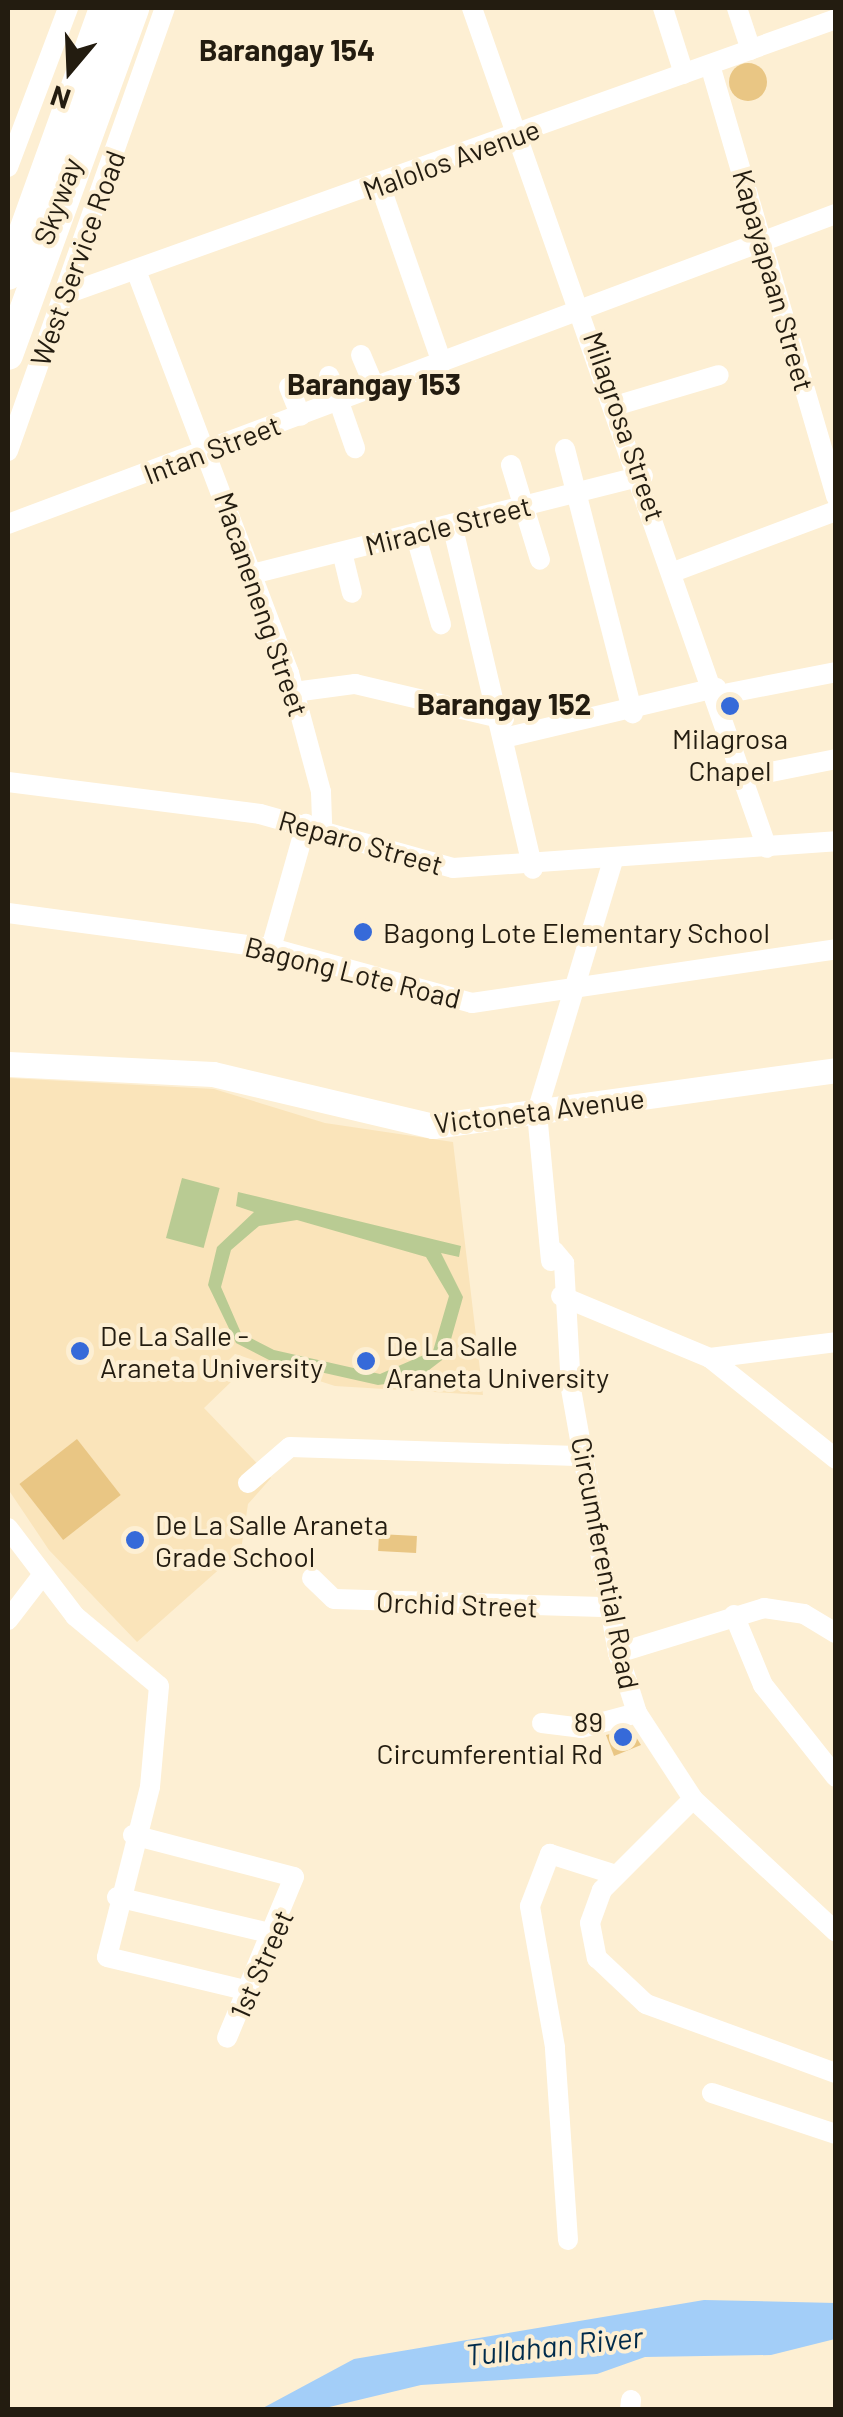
<!DOCTYPE html>
<style>
body{margin:0}
#map{position:relative;width:843px;height:2417px;overflow:hidden;background:#fdefd3;font-family:Barlow,sans-serif}
div>[style]{position:absolute}
.built>*{inset:0;background:#fae4ba}
.green>*{inset:0;background:#b9cb93;transform-origin:0 0}
.water>*{inset:0;background:#a3cef8}
.building>*{inset:0;background:#e9c684;transform-origin:0 0}
.round{border-radius:50%}
.minor>*{height:20px;margin:-10px;padding:0 10px;transform-origin:10px;border-radius:10px;background:#fff}
.major>*{height:25px;margin:-12.5px;padding:0 12.5px;transform-origin:12.5px;border-radius:12.5px;background:#fff}
.highway>*{height:30px;margin:-15px;padding:0 15px;transform-origin:15px;border-radius:15px;background:#fff}
.dots>*{width:28px;height:28px;translate:-50% -50%;box-sizing:border-box;border:5px solid #fdefd3;border-radius:50%}
span{translate:-50% -50%;white-space:nowrap;text-align:center;line-height:1.15;-webkit-text-stroke:8px #fdefd3;paint-order:stroke}
.street-label{font-size:28px;color:#231c10}
.poi-label{font-size:28px;color:#231c10}
.left{translate:0 -50%;text-align:left}
.right{translate:-100% -50%;text-align:right}
.neighbourhood-label{font-size:30px;color:#231c10;font-weight:700}
.water-label{font-size:30px;color:#012b4b;font-style:italic}
.frame{position:absolute;inset:0;border:10px solid #231c10;pointer-events:none}
.north{position:absolute;left:20px;top:20px;width:100px;height:100px;-webkit-text-stroke:8px #fdefd3;paint-order:stroke;rotate:199deg;font-size:28px;font-weight:700;line-height:40px;text-align:center;color:#231c10}
.north::after{content:'';display:block;margin:auto;width:35px;height:45px;background:#231c10;clip-path:polygon(50% 0,100% 100%,50% 72%,0 100%)}
</style>
<div id="map">
<div class="built">
<i style="clip-path:polygon(8px 1078px,214px 1089px,325px 1123px,453px 1142px,483px 1395px,335px 1386px,235px 1354px,221px 1368px,233px 1380px,204px 1408px,271px 1478px,248px 1504px,241px 1550px,137px 1642px,49px 1550px,8px 1489px)"></i>
</div>
<div class="green">
<i style="left:182px;top:1178px;width:39px;height:62px;rotate:15deg"></i>
<i style="clip-path:polygon(evenodd,238px 1192px,461px 1246px,459px 1257px,441px 1253px,463px 1297px,446px 1357px,416px 1380px,378px 1385px,271px 1361px,236px 1343px,208px 1285px,217px 1247px,254px 1212px,236px 1206px,238px 1192px,297px 1220px,426px 1257px,449px 1296px,433px 1351px,380px 1374px,274px 1350px,241px 1333px,221px 1287px,231px 1250px,259px 1226px,297px 1220px)"></i>
</div>
<div class="water">
<i style="clip-path:polygon(704px 2300px,835px 2303px,835px 2339px,771px 2355px,645px 2357px,597px 2374px,421px 2385px,321px 2409px,261px 2409px,354px 2359px)"></i>
</div>
<div class="building">
<i class="round" style="left:729px;top:63px;width:38px;height:38px"></i>
<i style="left:77px;top:1439px;width:71px;height:73px;rotate:52deg"></i>
<i style="left:379px;top:1534px;width:38px;height:17px;rotate:3deg"></i>
<i style="clip-path:polygon(631px 1729px,641px 1745px,614px 1756px,606px 1735px)"></i>
</div>
<div class="minor">
<i style="left:472px;top:8px;width:890px;rotate:70.65deg"></i>
<i style="left:663px;top:8px;width:69px;rotate:72.3deg"></i>
<i style="left:737px;top:8px;width:44px;rotate:71.6deg"></i>
<i style="left:710px;top:65px;width:450px;rotate:73.7deg"></i>
<i style="left:8px;top:167px;width:170px;rotate:-69.3deg"></i>
<i style="left:380px;top:185px;width:188px;rotate:70.8deg"></i>
<i style="left:137px;top:273px;width:428px;rotate:69.2deg"></i>
<i style="left:289px;top:673px;width:123px;rotate:74.9deg"></i>
<i style="left:321px;top:792px;width:37px;rotate:88deg"></i>
<i style="left:66px;top:294px;width:818px;rotate:-19.65deg"></i>
<i style="left:361px;top:355px;width:36px;rotate:67deg"></i>
<i style="left:329px;top:376px;width:27px;rotate:66deg"></i>
<i style="left:289px;top:387px;width:31px;rotate:68deg"></i>
<i style="left:339px;top:402px;width:49px;rotate:70.8deg"></i>
<i style="left:618px;top:405px;width:105px;rotate:-16.5deg"></i>
<i style="left:565px;top:449px;width:273px;rotate:75.6deg"></i>
<i style="left:8px;top:451px;width:470px;rotate:-70.5deg"></i>
<i style="left:511px;top:465px;width:99px;rotate:73deg"></i>
<i style="left:8px;top:524px;width:884px;rotate:-20.53deg"></i>
<i style="left:452px;top:524px;width:354px;rotate:76.8deg"></i>
<i style="left:415px;top:533px;width:95px;rotate:74.1deg"></i>
<i style="left:342px;top:552px;width:42px;rotate:76.3deg"></i>
<i style="left:676px;top:571px;width:171px;rotate:-20.6deg"></i>
<i style="left:252px;top:574px;width:403px;rotate:-14.1deg"></i>
<i style="left:294px;top:692px;width:62px;rotate:-7.5deg"></i>
<i style="left:355px;top:684px;width:153px;rotate:13.2deg"></i>
<i style="left:719px;top:695px;width:119px;rotate:-11.1deg"></i>
<i style="left:508px;top:737px;width:214px;rotate:-13.3deg"></i>
<i style="left:746px;top:777px;width:92px;rotate:-11.3deg"></i>
<i style="left:8px;top:782px;width:254px;rotate:7.2deg"></i>
<i style="left:260px;top:814px;width:200px;rotate:15.6deg"></i>
<i style="left:453px;top:868px;width:384px;rotate:-4deg"></i>
<i style="left:8px;top:913px;width:265px;rotate:7.6deg"></i>
<i style="left:271px;top:948px;width:208px;rotate:15.3deg"></i>
<i style="left:472px;top:1003px;width:368px;rotate:-8.4deg"></i>
<i style="left:271px;top:948px;width:129px;rotate:-74.2deg"></i>
<i style="left:554px;top:1251px;width:16px;rotate:50deg"></i>
<i style="left:564px;top:1263px;width:126px;rotate:86.8deg"></i>
<i style="left:571px;top:1389px;width:268px;rotate:79.9deg"></i>
<i style="left:618px;top:1653px;width:63px;rotate:72.4deg"></i>
<i style="left:637px;top:1713px;width:103px;rotate:56.9deg"></i>
<i style="left:693px;top:1799px;width:195px;rotate:42.9deg"></i>
<i style="left:551px;top:1261px;width:150px;rotate:-95.4deg"></i>
<i style="left:537px;top:1112px;width:260px;rotate:-73.2deg"></i>
<i style="left:561px;top:1296px;width:161px;rotate:22.6deg"></i>
<i style="left:710px;top:1358px;width:127px;rotate:-7.2deg"></i>
<i style="left:710px;top:1358px;width:161px;rotate:38.7deg"></i>
<i style="left:248px;top:1483px;width:55px;rotate:-40.6deg"></i>
<i style="left:290px;top:1447px;width:294px;rotate:1.8deg"></i>
<i style="left:8px;top:1528px;width:111px;rotate:52.7deg"></i>
<i style="left:75px;top:1616px;width:109px;rotate:39.8deg"></i>
<i style="left:159px;top:1686px;width:101px;rotate:95.1deg"></i>
<i style="left:150px;top:1787px;width:175px;rotate:104.2deg"></i>
<i style="left:107px;top:1957px;width:146px;rotate:13.5deg"></i>
<i style="left:312px;top:1578px;width:30px;rotate:44deg"></i>
<i style="left:334px;top:1599px;width:277px;rotate:1.7deg"></i>
<i style="left:734px;top:1615px;width:76px;rotate:67.5deg"></i>
<i style="left:763px;top:1685px;width:117px;rotate:51.6deg"></i>
<i style="left:8px;top:1620px;width:54px;rotate:-52.5deg"></i>
<i style="left:618px;top:1653px;width:153px;rotate:-17.1deg"></i>
<i style="left:764px;top:1608px;width:40px;rotate:8.5deg"></i>
<i style="left:804px;top:1614px;width:37px;rotate:31deg"></i>
<i style="left:542px;top:1723px;width:39px;rotate:7deg"></i>
<i style="left:581px;top:1728px;width:58px;rotate:-15deg"></i>
<i style="left:693px;top:1799px;width:129px;rotate:135deg"></i>
<i style="left:602px;top:1890px;width:35px;rotate:110deg"></i>
<i style="left:590px;top:1923px;width:36px;rotate:79deg"></i>
<i style="left:597px;top:1958px;width:67px;rotate:43.2deg"></i>
<i style="left:646px;top:2004px;width:202px;rotate:20deg"></i>
<i style="left:133px;top:1835px;width:166px;rotate:14.6deg"></i>
<i style="left:294px;top:1877px;width:174px;rotate:112.6deg"></i>
<i style="left:117px;top:1897px;width:161px;rotate:13.3deg"></i>
<i style="left:712px;top:2093px;width:131px;rotate:18.3deg"></i>
<i style="left:568px;top:2240px;width:193px;rotate:-93.9deg"></i>
<i style="left:555px;top:2047px;width:143px;rotate:-100.1deg"></i>
<i style="left:530px;top:1906px;width:56px;rotate:-69deg"></i>
<i style="left:550px;top:1854px;width:66px;rotate:17.6deg"></i>
<i style="left:630px;top:2410px;width:10px;rotate:-84deg"></i>
</div>
<div class="major">
<i style="left:8px;top:1064px;width:205px;rotate:2.8deg"></i>
<i style="left:213px;top:1074px;width:226px;rotate:13.3deg"></i>
<i style="left:433px;top:1126px;width:407px;rotate:-7.9deg"></i>
</div>
<div class="highway">
<i style="left:8px;top:275px;width:284px;rotate:-70.2deg"></i>
<i style="left:8px;top:355px;width:369px;rotate:-70deg"></i>
</div>
<div class="dots">
<i style="left:730px;top:706px;background:#366ad9"></i>
<i style="left:363px;top:932px;background:#366ad9"></i>
<i style="left:80px;top:1351px;background:#366ad9"></i>
<i style="left:366px;top:1361px;background:#366ad9"></i>
<i style="left:135px;top:1540px;background:#366ad9"></i>
<i style="left:623px;top:1737px;background:#366ad9"></i>
</div>
<div class="street-label">
<span style="left:451px;top:159px;rotate:-20deg">Malolos Avenue</span>
<span style="left:57px;top:201px;rotate:-70deg">Skyway</span>
<span style="left:77px;top:258px;rotate:-70deg">West Service Road</span>
<span style="left:774px;top:280px;rotate:74deg">Kapayapaan Street</span>
<span style="left:625px;top:426px;rotate:71deg">Milagrosa Street</span>
<span style="left:212px;top:449px;rotate:-21deg">Intan Street</span>
<span style="left:448px;top:525px;rotate:-14deg">Miracle Street</span>
<span style="left:262px;top:604px;rotate:71deg">Macaneneng Street</span>
<span style="left:361px;top:842px;rotate:16deg">Reparo Street</span>
<span style="left:353px;top:972px;rotate:14deg">Bagong Lote Road</span>
<span style="left:539px;top:1110px;rotate:-7deg">Victoneta Avenue</span>
<span style="left:606px;top:1563px;rotate:79deg">Circumferential Road</span>
<span style="left:457px;top:1604px;rotate:2deg">Orchid Street</span>
<span style="left:261px;top:1964px;rotate:-66deg">1st Street</span>
</div>
<div class="poi-label">
<span style="left:730px;top:754px">Milagrosa<br>Chapel</span>
<span class="left" style="left:383px;top:932px">Bagong Lote Elementary School</span>
<span class="left" style="left:100px;top:1351px">De La Salle -<br>Araneta University</span>
<span class="left" style="left:386px;top:1361px">De La Salle<br>Araneta University</span>
<span class="left" style="left:155px;top:1540px">De La Salle Araneta<br>Grade School</span>
<span class="right" style="left:603px;top:1737px">89<br>Circumferential Rd</span>
</div>
<div class="neighbourhood-label">
<span style="left:287px;top:49px">Barangay 154</span>
<span style="left:374px;top:383px">Barangay 153</span>
<span style="left:504px;top:703px">Barangay 152</span>
</div>
<div class="water-label">
<span style="left:554px;top:2345px;rotate:-6deg">Tullahan River</span>
</div>
<div class="frame"></div>
<div class="north">N</div>
</div>
